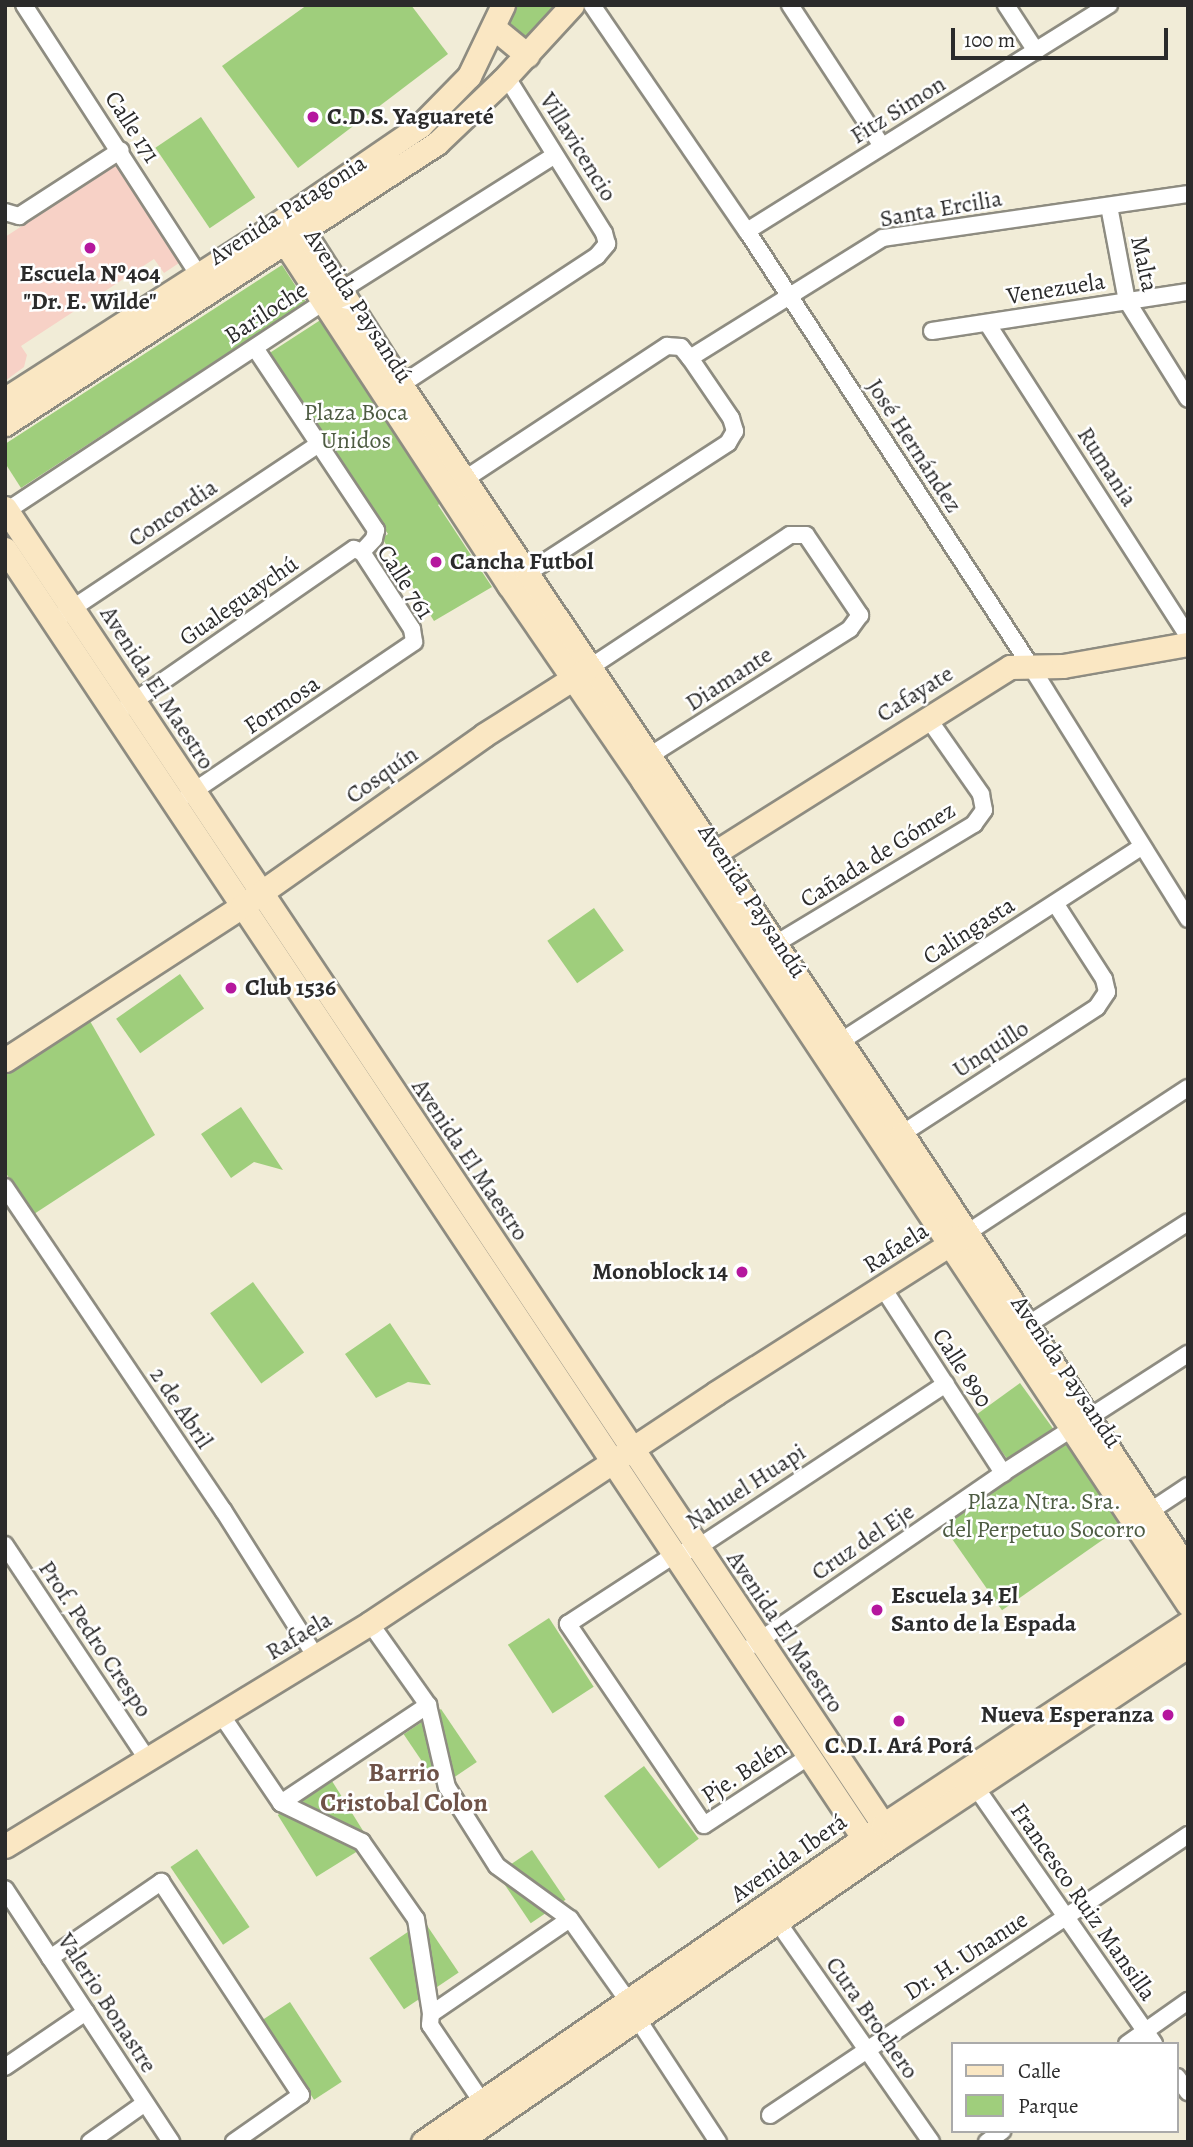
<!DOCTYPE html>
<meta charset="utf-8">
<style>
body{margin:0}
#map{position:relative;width:1193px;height:2147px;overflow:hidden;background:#f1ecd7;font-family:Alegreya,serif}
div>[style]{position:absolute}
.built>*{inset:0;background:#f7d1c6}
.green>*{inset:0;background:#9fce7c;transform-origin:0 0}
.roads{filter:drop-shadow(2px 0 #8e8c81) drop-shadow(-2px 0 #8e8c81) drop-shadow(0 2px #8e8c81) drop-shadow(0 -2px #8e8c81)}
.street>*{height:16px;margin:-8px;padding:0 8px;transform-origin:8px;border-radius:8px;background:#fff}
.secondary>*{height:23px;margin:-11.5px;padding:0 11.5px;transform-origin:11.5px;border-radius:11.5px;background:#fae7c3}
.dots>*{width:19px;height:19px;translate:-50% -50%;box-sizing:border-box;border:4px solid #fff;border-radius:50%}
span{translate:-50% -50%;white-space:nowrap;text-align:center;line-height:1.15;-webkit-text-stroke:5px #fff;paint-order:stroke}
.street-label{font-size:24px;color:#2b2b2b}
.poi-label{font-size:24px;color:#2b2b2b;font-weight:700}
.left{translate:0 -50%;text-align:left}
.right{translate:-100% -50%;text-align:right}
.park-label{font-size:24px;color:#4e5c43}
.neighbourhood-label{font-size:26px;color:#6f5348;font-weight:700}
.frame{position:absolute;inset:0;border:7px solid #2b2b2b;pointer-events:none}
.legend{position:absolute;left:951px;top:2042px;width:228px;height:91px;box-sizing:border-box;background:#fff;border:2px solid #aaa;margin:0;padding:9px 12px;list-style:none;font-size:21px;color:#2b2b2b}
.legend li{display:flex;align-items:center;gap:14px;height:35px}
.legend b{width:35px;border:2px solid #aaa}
.scale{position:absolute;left:951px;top:28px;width:217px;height:32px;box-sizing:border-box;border:4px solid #2b2b2b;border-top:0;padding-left:9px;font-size:21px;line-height:24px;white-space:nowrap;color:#2b2b2b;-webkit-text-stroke:5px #fff;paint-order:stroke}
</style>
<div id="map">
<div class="built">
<i style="clip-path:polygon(118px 164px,182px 261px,164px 273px,154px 259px,21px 346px,27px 355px,24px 367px,5px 381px,5px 237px)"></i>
</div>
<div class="green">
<i style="clip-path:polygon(307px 5px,411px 5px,448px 54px,298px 168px,222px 66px)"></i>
<i style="clip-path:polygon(516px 5px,563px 5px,530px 39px,519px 37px,509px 21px)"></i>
<i style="left:201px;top:117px;width:97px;height:55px;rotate:56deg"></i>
<i style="clip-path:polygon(282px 265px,306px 302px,21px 488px,5px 463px,5px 444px)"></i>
<i style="clip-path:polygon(322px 319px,444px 501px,438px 505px,492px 587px,434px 621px,382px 538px,388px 534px,268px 354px)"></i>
<i style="left:594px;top:908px;width:52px;height:57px;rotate:55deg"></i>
<i style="left:180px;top:974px;width:42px;height:78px;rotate:55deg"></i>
<i style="clip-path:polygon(86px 1014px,155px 1135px,34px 1214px,5px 1172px,5px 1068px)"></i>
<i style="clip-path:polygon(241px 1107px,283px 1170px,254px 1162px,231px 1178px,201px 1134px)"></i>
<i style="left:253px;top:1282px;width:87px;height:53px;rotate:54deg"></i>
<i style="clip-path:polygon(390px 1323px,431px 1385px,408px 1382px,376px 1398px,345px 1354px)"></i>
<i style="left:1020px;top:1383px;width:62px;height:55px;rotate:54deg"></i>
<i style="left:1069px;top:1434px;width:106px;height:156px;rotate:55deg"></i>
<i style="left:549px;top:1618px;width:82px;height:49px;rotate:57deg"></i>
<i style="left:441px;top:1709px;width:64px;height:45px;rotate:56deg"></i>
<i style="left:644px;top:1766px;width:91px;height:50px;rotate:53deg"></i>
<i style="left:332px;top:1781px;width:73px;height:64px;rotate:58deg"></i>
<i style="left:197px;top:1849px;width:94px;height:32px;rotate:56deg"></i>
<i style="left:532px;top:1850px;width:60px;height:42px;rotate:56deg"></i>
<i style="left:424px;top:1921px;width:62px;height:66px;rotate:56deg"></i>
<i style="left:290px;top:2002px;width:95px;height:33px;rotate:57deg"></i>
</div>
<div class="roads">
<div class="street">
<i style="left:24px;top:5px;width:322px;rotate:57.1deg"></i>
<i style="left:592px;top:5px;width:274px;rotate:55.6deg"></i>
<i style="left:747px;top:231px;width:518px;rotate:56.89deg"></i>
<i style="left:1030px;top:665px;width:299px;rotate:58.1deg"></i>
<i style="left:790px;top:5px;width:168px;rotate:56.9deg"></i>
<i style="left:1006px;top:5px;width:55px;rotate:56.9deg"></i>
<i style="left:1109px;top:206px;width:97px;rotate:79.3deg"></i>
<i style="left:1127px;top:301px;width:115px;rotate:58.1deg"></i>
<i style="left:5px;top:212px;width:15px;rotate:16deg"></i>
<i style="left:19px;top:216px;width:121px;rotate:-32.9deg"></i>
<i style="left:747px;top:231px;width:427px;rotate:-32deg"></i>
<i style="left:987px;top:323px;width:372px;rotate:57.3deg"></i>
<i style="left:932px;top:331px;width:259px;rotate:-8.7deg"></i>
<i style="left:255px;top:348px;width:219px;rotate:56.4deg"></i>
<i style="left:376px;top:530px;width:9px;rotate:103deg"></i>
<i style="left:374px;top:539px;width:18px;rotate:133deg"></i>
<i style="left:690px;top:358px;width:227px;rotate:-31.9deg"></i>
<i style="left:883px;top:238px;width:308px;rotate:-8.2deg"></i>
<i style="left:393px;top:390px;width:244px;rotate:-33.3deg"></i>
<i style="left:597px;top:256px;width:16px;rotate:-50deg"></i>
<i style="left:607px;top:244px;width:11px;rotate:-105deg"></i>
<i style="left:604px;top:233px;width:185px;rotate:-122deg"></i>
<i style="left:456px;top:485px;width:253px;rotate:-33.4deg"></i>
<i style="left:667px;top:346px;width:14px;rotate:4deg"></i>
<i style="left:681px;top:347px;width:14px;rotate:51deg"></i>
<i style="left:690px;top:358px;width:73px;rotate:55.7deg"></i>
<i style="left:731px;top:418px;width:14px;rotate:73deg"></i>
<i style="left:735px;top:431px;width:14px;rotate:120deg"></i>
<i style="left:728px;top:443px;width:248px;rotate:147deg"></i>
<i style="left:5px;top:512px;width:401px;rotate:-33.4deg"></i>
<i style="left:340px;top:291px;width:254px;rotate:-32.3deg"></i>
<i style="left:64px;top:614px;width:306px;rotate:-33.7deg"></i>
<i style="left:589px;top:668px;width:241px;rotate:-33.5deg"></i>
<i style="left:790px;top:535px;width:16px"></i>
<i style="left:806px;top:535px;width:97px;rotate:56deg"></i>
<i style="left:860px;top:615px;width:17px;rotate:126deg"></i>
<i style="left:850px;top:629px;width:247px;rotate:147.7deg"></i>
<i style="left:127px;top:706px;width:276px;rotate:-34.7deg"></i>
<i style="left:354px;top:549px;width:9px;rotate:21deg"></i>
<i style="left:362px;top:552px;width:92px;rotate:57deg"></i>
<i style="left:412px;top:629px;width:13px;rotate:81deg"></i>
<i style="left:414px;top:642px;width:273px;rotate:145.9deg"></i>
<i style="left:767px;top:949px;width:242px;rotate:-31.1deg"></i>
<i style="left:974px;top:824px;width:17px;rotate:-54deg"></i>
<i style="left:984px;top:810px;width:16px;rotate:-101deg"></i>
<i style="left:981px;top:794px;width:94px;rotate:-125deg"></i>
<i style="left:832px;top:1047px;width:368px;rotate:-32.9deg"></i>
<i style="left:894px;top:1139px;width:242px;rotate:-33deg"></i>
<i style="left:1097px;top:1007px;width:18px;rotate:-56deg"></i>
<i style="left:1107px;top:992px;width:13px;rotate:-103deg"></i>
<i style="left:1104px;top:979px;width:90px;rotate:-122.8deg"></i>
<i style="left:5px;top:1187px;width:390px;rotate:56deg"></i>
<i style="left:223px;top:1510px;width:174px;rotate:57.7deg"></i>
<i style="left:967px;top:1233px;width:264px;rotate:-33.3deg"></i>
<i style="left:883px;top:1288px;width:221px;rotate:57deg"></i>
<i style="left:1021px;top:1329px;width:198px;rotate:-32.6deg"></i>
<i style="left:1143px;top:1516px;width:54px;rotate:-33.7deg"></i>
<i style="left:5px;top:1545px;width:257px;rotate:56.4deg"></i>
<i style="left:753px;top:1645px;width:303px;rotate:-34.5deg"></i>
<i style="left:1003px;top:1473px;width:220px;rotate:-32.8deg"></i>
<i style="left:428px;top:1705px;width:84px;rotate:77deg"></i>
<i style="left:447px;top:1787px;width:93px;rotate:57.7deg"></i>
<i style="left:497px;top:1866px;width:90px;rotate:36deg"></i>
<i style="left:220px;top:1713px;width:109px;rotate:55.9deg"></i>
<i style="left:281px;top:1803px;width:177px;rotate:-33.7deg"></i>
<i style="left:428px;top:1705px;width:100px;rotate:-125.3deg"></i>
<i style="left:808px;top:1757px;width:124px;rotate:146.8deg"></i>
<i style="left:704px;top:1825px;width:243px;rotate:-124.1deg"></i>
<i style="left:568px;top:1624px;width:126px;rotate:-33.1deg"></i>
<i style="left:674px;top:1555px;width:24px;rotate:-17deg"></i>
<i style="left:697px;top:1548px;width:298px;rotate:-33.4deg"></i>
<i style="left:975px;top:1786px;width:314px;rotate:55.2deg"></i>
<i style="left:281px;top:1803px;width:90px;rotate:25.7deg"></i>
<i style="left:362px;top:1842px;width:94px;rotate:55deg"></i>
<i style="left:416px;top:1919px;width:96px;rotate:81deg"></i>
<i style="left:5px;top:1889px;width:303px;rotate:56.7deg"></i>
<i style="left:777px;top:1921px;width:269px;rotate:55.1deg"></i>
<i style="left:50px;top:1958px;width:135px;rotate:-34.4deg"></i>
<i style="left:161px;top:1882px;width:255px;rotate:56.7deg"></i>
<i style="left:301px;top:2095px;width:82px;rotate:145deg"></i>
<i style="left:637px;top:2018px;width:148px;rotate:56.8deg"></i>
<i style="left:1127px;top:2044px;width:75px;rotate:-35.2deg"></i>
<i style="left:5px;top:2067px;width:98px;rotate:-34.2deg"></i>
<i style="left:1177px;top:2077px;width:19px;rotate:54deg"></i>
<i style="left:482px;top:2102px;width:93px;rotate:-124deg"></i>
<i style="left:430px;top:2025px;width:11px;rotate:-85deg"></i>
<i style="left:431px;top:2014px;width:168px;rotate:-34.4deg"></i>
<i style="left:570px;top:1919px;width:100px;rotate:54.7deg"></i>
<i style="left:770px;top:2115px;width:503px;rotate:-33.82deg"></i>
<i style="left:90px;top:2142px;width:67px;rotate:-35.3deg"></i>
<i style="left:987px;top:2142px;width:19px;rotate:-36deg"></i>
</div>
<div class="secondary">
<i style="left:494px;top:28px;width:43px;rotate:39.3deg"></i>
<i style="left:292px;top:214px;width:203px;rotate:57.5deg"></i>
<i style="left:401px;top:385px;width:901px;rotate:56.22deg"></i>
<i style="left:902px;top:1134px;width:521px;rotate:56.74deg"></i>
<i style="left:274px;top:226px;width:429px;rotate:56.8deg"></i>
<i style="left:509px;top:585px;width:237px;rotate:55.6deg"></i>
<i style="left:643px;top:781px;width:987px;rotate:56.49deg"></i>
<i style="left:5px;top:399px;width:320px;rotate:-32.7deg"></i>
<i style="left:274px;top:226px;width:177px;rotate:-34.4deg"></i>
<i style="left:420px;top:126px;width:70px;rotate:-45.6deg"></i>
<i style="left:469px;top:76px;width:79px;rotate:-64.4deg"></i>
<i style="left:5px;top:424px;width:515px;rotate:-33.04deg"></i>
<i style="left:437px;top:143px;width:91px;rotate:-43.7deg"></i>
<i style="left:503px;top:80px;width:102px;rotate:-47.4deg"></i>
<i style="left:5px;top:508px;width:1602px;rotate:56.3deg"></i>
<i style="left:5px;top:549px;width:1568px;rotate:56.34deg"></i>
<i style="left:702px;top:861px;width:364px;rotate:-32.2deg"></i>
<i style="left:1010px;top:667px;width:53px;rotate:-1.1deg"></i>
<i style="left:1063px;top:666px;width:127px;rotate:-10deg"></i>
<i style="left:5px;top:1060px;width:283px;rotate:-33deg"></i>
<i style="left:242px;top:906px;width:296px;rotate:-35.2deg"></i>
<i style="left:484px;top:735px;width:121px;rotate:-32.5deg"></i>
<i style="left:5px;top:1846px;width:428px;rotate:-31.4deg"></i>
<i style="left:370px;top:1623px;width:415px;rotate:-33.6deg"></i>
<i style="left:716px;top:1393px;width:290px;rotate:-32.5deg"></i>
<i style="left:423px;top:2142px;width:559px;rotate:-34.57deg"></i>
<i style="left:883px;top:1825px;width:366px;rotate:-33.5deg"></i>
<i style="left:458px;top:2142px;width:530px;rotate:-34.62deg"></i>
<i style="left:894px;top:1841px;width:353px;rotate:-33.6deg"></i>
</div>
</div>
<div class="dots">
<i style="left:313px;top:117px;background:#b5179e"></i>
<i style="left:90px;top:248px;background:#b5179e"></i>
<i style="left:436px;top:562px;background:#b5179e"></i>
<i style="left:231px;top:988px;background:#b5179e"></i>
<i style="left:742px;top:1272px;background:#b5179e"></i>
<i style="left:877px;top:1610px;background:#b5179e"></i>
<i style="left:1168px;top:1715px;background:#b5179e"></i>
<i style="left:899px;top:1721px;background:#b5179e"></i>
</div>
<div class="street-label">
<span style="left:898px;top:110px;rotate:-32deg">Fitz Simon</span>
<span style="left:132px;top:127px;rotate:57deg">Calle 171</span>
<span style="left:578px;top:147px;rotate:58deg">Villavicencio</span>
<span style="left:941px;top:209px;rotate:-10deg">Santa Ercilia</span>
<span style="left:288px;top:210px;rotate:-33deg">Avenida Patagonia</span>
<span style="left:1144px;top:264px;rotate:78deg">Malta</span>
<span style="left:1056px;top:289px;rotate:-9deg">Venezuela</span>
<span style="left:358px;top:306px;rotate:57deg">Avenida Paysandú</span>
<span style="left:266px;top:313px;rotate:-33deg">Bariloche</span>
<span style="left:914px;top:446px;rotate:57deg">José Hernández</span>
<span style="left:1107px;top:467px;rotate:57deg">Rumania</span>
<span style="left:173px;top:513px;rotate:-34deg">Concordia</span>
<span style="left:405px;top:582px;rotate:57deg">Calle 761</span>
<span style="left:239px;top:601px;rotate:-35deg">Gualeguaychú</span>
<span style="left:729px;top:679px;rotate:-33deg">Diamante</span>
<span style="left:157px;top:688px;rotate:57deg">Avenida El Maestro</span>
<span style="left:915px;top:694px;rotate:-32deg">Cafayate</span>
<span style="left:282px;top:705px;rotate:-34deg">Formosa</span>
<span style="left:382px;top:775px;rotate:-35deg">Cosquín</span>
<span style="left:878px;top:855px;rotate:-32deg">Cañada de Gómez</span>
<span style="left:752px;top:901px;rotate:57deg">Avenida Paysandú</span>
<span style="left:969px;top:931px;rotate:-33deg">Calingasta</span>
<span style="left:991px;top:1049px;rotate:-33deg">Unquillo</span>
<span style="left:470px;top:1160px;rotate:56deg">Avenida El Maestro</span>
<span style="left:896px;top:1248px;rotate:-33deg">Rafaela</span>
<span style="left:962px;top:1368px;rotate:57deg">Calle 890</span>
<span style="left:1066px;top:1372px;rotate:56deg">Avenida Paysandú</span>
<span style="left:181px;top:1408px;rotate:56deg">2 de Abril</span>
<span style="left:746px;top:1487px;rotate:-33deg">Nahuel Huapi</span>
<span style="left:863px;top:1542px;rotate:-34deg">Cruz del Eje</span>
<span style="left:785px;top:1632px;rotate:56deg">Avenida El Maestro</span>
<span style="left:299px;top:1636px;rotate:-31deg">Rafaela</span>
<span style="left:95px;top:1639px;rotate:56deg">Prof. Pedro Crespo</span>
<span style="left:744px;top:1772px;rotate:-33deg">Pje. Belén</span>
<span style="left:789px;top:1858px;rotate:-35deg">Avenida Iberá</span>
<span style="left:1083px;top:1902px;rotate:55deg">Francesco Ruiz Mansilla</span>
<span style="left:966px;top:1956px;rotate:-33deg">Dr. H. Unanue</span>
<span style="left:107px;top:2003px;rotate:57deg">Valerio Bonastre</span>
<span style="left:872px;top:2018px;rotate:55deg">Cura Brochero</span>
</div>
<div class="poi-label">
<span class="left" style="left:327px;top:117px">C.D.S. Yaguareté</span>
<span style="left:90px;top:288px">Escuela Nº404<br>"Dr. E. Wilde"</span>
<span class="left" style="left:450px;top:562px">Cancha Futbol</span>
<span class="left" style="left:245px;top:988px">Club 1536</span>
<span class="right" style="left:728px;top:1272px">Monoblock 14</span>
<span class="left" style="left:891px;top:1610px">Escuela 34 El<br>Santo de la Espada</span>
<span class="right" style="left:1154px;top:1715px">Nueva Esperanza</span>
<span style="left:899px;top:1746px">C.D.I. Ará Porá</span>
</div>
<div class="park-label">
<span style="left:356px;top:427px">Plaza Boca<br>Unidos</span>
<span style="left:1044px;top:1516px">Plaza Ntra. Sra.<br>del Perpetuo Socorro</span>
</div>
<div class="neighbourhood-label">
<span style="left:404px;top:1788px">Barrio<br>Cristobal Colon</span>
</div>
<div class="frame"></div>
<ul class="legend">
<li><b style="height:9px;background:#fae7c3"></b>Calle</li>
<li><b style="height:19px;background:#9fce7c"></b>Parque</li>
</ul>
<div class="scale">100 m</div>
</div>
